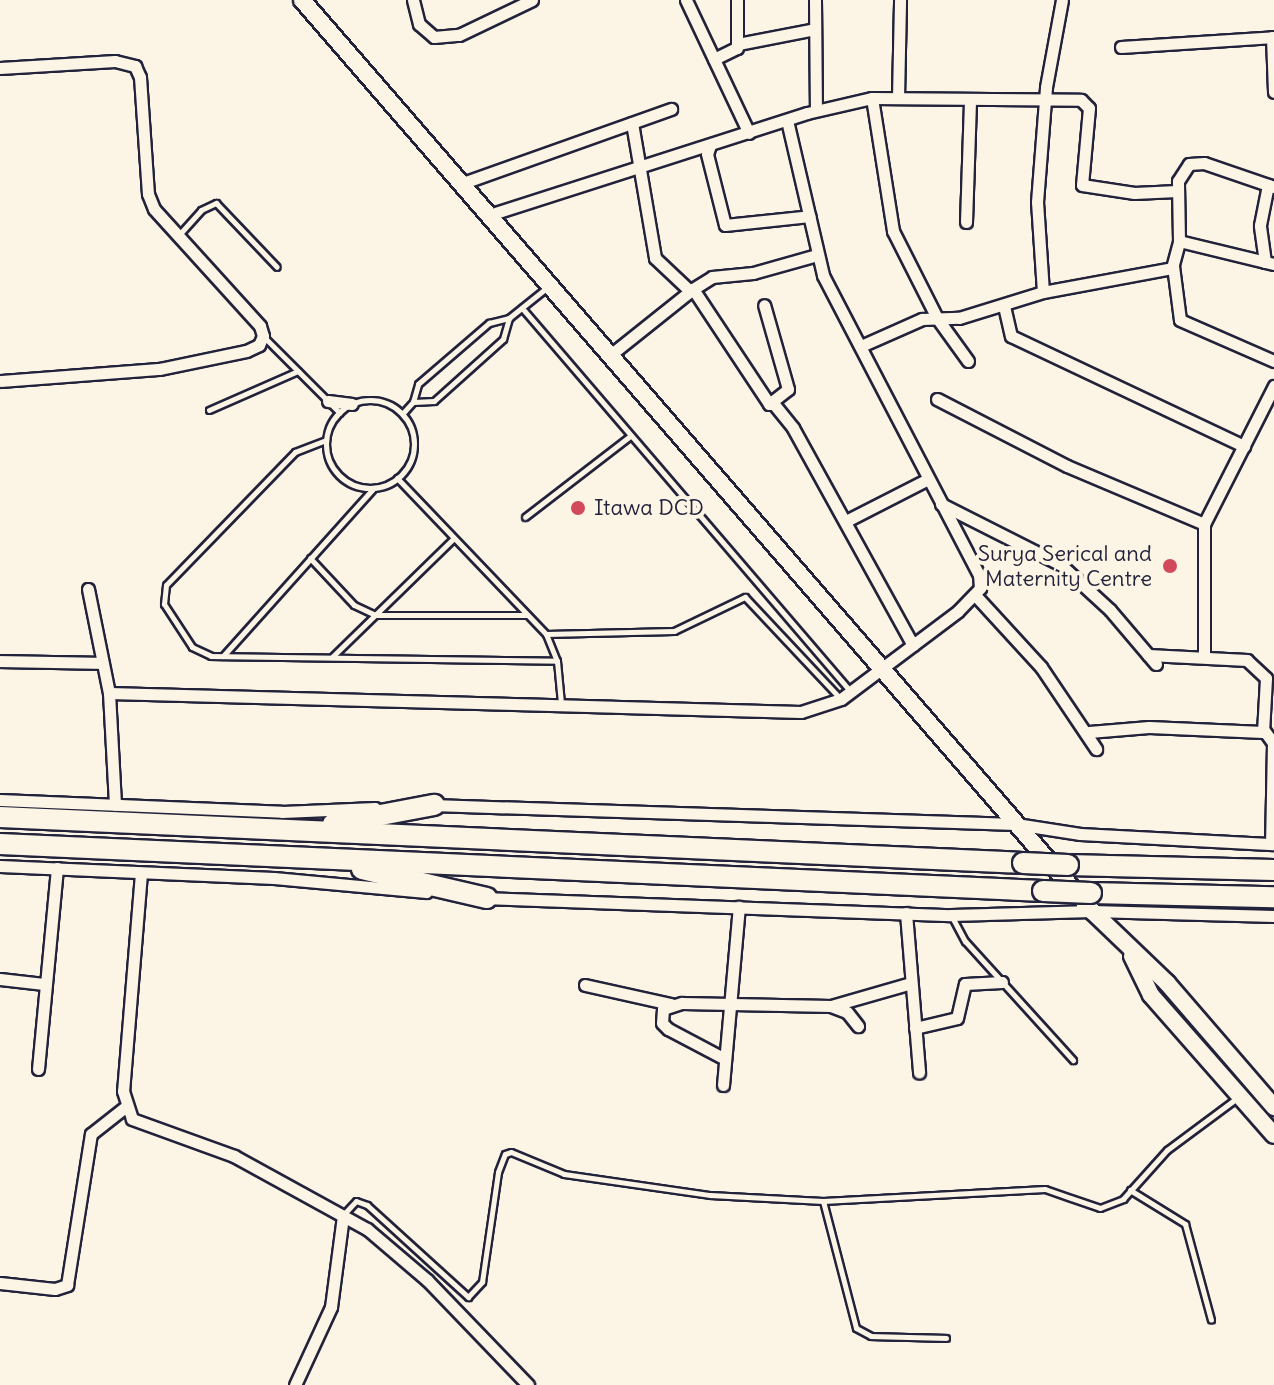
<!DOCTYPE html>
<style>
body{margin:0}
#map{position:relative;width:1274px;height:1385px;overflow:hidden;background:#fcf5e5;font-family:Delius,sans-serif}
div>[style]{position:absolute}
.roads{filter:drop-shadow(2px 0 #22223b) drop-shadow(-2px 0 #22223b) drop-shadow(0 2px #22223b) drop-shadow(0 -2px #22223b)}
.lane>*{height:5px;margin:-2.5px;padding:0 2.5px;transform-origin:2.5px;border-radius:2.5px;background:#fcf5e5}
.lane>.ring{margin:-2.5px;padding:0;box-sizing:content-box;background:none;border:5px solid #fcf5e5;border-radius:50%}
.street>*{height:11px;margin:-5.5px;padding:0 5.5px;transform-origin:5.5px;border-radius:5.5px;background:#fcf5e5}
.primary>*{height:16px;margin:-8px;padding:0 8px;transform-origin:8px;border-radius:8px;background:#fcf5e5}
.highway>*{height:20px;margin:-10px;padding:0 10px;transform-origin:10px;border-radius:10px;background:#fcf5e5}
.bridges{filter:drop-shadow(2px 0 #22223b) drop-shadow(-2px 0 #22223b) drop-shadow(0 2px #22223b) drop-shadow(0 -2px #22223b)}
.highway-bridge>*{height:20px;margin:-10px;padding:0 10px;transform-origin:10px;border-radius:10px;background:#fcf5e5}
.dots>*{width:22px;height:22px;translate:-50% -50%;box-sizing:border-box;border:4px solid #fcf5e5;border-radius:50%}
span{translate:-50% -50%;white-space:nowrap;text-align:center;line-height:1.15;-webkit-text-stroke:8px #fcf5e5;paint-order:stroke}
.poi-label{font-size:22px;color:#22223b}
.left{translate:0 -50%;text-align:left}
.right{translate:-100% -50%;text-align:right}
</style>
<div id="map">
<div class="roads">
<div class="lane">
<i style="left:177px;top:237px;width:36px;rotate:-48deg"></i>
<i style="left:201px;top:210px;width:17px;rotate:-25deg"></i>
<i style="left:216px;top:203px;width:88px;rotate:46.4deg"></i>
<i style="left:522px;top:308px;width:506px;rotate:49.41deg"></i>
<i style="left:264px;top:337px;width:107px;rotate:45deg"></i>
<i class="ring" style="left:326px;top:400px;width:83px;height:83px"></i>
<i style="left:413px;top:402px;width:21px;rotate:-3deg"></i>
<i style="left:434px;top:401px;width:93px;rotate:-41.9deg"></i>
<i style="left:503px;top:339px;width:22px;rotate:-74deg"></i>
<i style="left:209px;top:410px;width:97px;rotate:-23.7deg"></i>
<i style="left:403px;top:413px;width:15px;rotate:-48deg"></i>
<i style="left:413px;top:402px;width:19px;rotate:-74deg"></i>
<i style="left:418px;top:384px;width:94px;rotate:-40.7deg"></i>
<i style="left:489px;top:323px;width:21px;rotate:-14deg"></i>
<i style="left:509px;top:318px;width:51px;rotate:-38.7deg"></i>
<i style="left:326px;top:440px;width:33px;rotate:159deg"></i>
<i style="left:295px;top:452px;width:185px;rotate:134.1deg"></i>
<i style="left:166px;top:585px;width:19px;rotate:96deg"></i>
<i style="left:164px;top:604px;width:51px;rotate:56.9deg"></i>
<i style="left:192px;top:647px;width:21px;rotate:25deg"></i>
<i style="left:211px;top:656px;width:346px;rotate:0.8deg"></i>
<i style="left:397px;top:478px;width:216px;rotate:46.3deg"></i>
<i style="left:546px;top:634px;width:29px;rotate:68deg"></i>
<i style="left:557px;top:661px;width:42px;rotate:84.6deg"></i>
<i style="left:525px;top:517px;width:131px;rotate:-37.6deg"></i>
<i style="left:310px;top:558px;width:64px;rotate:46.9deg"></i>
<i style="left:354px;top:605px;width:23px;rotate:25deg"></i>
<i style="left:375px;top:615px;width:151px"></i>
<i style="left:546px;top:634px;width:128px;rotate:-1.3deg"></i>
<i style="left:674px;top:631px;width:79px;rotate:-25.6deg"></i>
<i style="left:745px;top:597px;width:139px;rotate:46.8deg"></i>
<i style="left:223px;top:656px;width:224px;rotate:-48.1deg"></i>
<i style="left:332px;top:657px;width:170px;rotate:-44.3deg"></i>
<i style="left:951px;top:915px;width:30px;rotate:62deg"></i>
<i style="left:965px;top:941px;width:161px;rotate:47.8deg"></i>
<i style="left:1130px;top:1190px;width:65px;rotate:31.7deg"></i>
<i style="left:1185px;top:1224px;width:99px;rotate:74.8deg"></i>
<i style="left:823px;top:1201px;width:131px;rotate:75.4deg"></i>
<i style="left:856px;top:1328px;width:17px;rotate:28deg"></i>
<i style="left:871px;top:1336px;width:75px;rotate:1.5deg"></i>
<i style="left:343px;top:1215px;width:19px;rotate:-47deg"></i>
<i style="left:356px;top:1201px;width:12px;rotate:20deg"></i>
<i style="left:367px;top:1205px;width:137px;rotate:42.3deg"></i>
<i style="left:468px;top:1297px;width:21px;rotate:-47deg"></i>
<i style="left:482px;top:1282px;width:111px;rotate:-81.7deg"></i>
<i style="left:498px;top:1172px;width:19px;rotate:-69deg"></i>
<i style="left:505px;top:1154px;width:6px;rotate:-18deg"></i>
<i style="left:511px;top:1152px;width:57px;rotate:22.5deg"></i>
<i style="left:564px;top:1174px;width:148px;rotate:8.2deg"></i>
<i style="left:710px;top:1195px;width:113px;rotate:3deg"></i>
<i style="left:823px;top:1201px;width:222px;rotate:-3.1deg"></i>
<i style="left:1045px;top:1189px;width:58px;rotate:19.1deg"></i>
<i style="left:1100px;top:1208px;width:25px;rotate:-21deg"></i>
<i style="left:1123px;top:1199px;width:66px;rotate:-48.1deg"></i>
<i style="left:1167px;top:1150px;width:87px;rotate:-36.6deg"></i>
</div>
<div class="street">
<i style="left:413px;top:0;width:25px;rotate:76deg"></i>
<i style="left:419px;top:24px;width:20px;rotate:41deg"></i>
<i style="left:434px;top:37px;width:25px;rotate:-5deg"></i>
<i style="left:459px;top:35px;width:81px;rotate:-25.6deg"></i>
<i style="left:686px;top:0;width:147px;rotate:64.7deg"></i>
<i style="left:815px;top:0;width:110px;rotate:89.5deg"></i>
<i style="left:1272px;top:37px;width:55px;rotate:87.9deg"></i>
<i style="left:738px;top:44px;width:78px;rotate:-11deg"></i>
<i style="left:1121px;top:47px;width:153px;rotate:-3.7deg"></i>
<i style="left:714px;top:59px;width:25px;rotate:-26deg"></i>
<i style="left:737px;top:48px;width:48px;rotate:-90deg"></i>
<i style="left:0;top:68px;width:115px;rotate:-3.5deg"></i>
<i style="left:115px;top:61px;width:21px;rotate:14deg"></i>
<i style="left:135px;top:66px;width:12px;rotate:66deg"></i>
<i style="left:140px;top:77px;width:117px;rotate:86.1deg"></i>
<i style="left:148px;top:194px;width:16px;rotate:68deg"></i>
<i style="left:154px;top:209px;width:158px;rotate:47.8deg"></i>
<i style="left:260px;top:326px;width:10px;rotate:73deg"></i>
<i style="left:263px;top:336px;width:10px;rotate:114deg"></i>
<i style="left:259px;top:345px;width:14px;rotate:155deg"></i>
<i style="left:246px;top:351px;width:89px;rotate:168.3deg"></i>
<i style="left:159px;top:369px;width:159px;rotate:175.7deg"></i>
<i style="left:872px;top:98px;width:135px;rotate:81deg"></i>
<i style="left:893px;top:231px;width:97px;rotate:63.2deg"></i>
<i style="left:937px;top:318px;width:53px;rotate:54.2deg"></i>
<i style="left:898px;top:98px;width:98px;rotate:-88.8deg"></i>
<i style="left:632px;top:123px;width:137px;rotate:80.3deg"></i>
<i style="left:655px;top:258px;width:47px;rotate:43.3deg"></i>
<i style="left:710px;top:145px;width:9px;rotate:108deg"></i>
<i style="left:707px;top:154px;width:73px;rotate:75.8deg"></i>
<i style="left:725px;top:225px;width:85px;rotate:-6deg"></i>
<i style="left:463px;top:183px;width:221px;rotate:-19.6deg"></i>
<i style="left:489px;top:215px;width:334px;rotate:-17.8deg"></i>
<i style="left:807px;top:113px;width:67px;rotate:-13deg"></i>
<i style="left:872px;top:98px;width:209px;rotate:0.5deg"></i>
<i style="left:1081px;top:100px;width:11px;rotate:45deg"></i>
<i style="left:1089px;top:108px;width:77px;rotate:95.2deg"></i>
<i style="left:1082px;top:185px;width:53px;rotate:8.7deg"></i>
<i style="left:1134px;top:193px;width:43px;rotate:-2.7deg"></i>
<i style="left:966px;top:222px;width:121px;rotate:-88.1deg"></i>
<i style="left:1179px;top:241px;width:60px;rotate:-91deg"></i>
<i style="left:1178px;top:181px;width:20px;rotate:-57deg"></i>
<i style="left:1189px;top:164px;width:15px;rotate:-4deg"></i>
<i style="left:1204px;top:163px;width:74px;rotate:18.9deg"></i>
<i style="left:1265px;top:262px;width:37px;rotate:-98deg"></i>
<i style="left:1260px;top:225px;width:41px;rotate:-78.7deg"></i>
<i style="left:1173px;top:266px;width:54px;rotate:82.6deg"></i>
<i style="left:1180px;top:320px;width:103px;rotate:23.6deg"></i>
<i style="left:693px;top:289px;width:22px;rotate:-32deg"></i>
<i style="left:712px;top:277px;width:41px;rotate:-5.6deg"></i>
<i style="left:753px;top:273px;width:66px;rotate:-15.7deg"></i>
<i style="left:1043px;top:292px;width:90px;rotate:-93.8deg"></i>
<i style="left:1037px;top:202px;width:115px;rotate:-85.5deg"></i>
<i style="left:1046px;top:87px;width:88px;rotate:-79.6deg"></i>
<i style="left:1004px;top:306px;width:31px;rotate:77deg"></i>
<i style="left:1011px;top:336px;width:258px;rotate:25.3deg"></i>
<i style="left:861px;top:346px;width:67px;rotate:-23.9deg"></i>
<i style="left:922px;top:319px;width:37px;rotate:-2deg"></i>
<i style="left:959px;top:318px;width:88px;rotate:-17.2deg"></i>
<i style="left:1043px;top:292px;width:131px;rotate:-10.5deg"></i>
<i style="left:1172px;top:268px;width:28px;rotate:-75deg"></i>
<i style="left:1179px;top:241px;width:98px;rotate:13.6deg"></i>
<i style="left:609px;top:356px;width:107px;rotate:-38.6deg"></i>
<i style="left:693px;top:289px;width:138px;rotate:56.5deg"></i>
<i style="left:769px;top:404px;width:24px;rotate:-38deg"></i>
<i style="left:788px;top:389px;width:87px;rotate:-105.9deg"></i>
<i style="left:937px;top:399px;width:146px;rotate:27.3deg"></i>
<i style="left:1067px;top:466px;width:149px;rotate:22.9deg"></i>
<i style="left:328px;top:401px;width:24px;rotate:7deg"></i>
<i style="left:773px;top:403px;width:32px;rotate:51deg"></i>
<i style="left:793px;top:428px;width:248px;rotate:61.1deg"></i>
<i style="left:941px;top:504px;width:133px;rotate:26.8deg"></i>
<i style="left:1060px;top:564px;width:68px;rotate:42.6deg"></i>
<i style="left:1110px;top:610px;width:71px;rotate:49.6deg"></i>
<i style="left:846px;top:521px;width:92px;rotate:-27.1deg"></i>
<i style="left:88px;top:589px;width:106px;rotate:78.6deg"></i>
<i style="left:109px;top:693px;width:112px;rotate:86.9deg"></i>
<i style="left:975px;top:595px;width:98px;rotate:47.5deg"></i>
<i style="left:1041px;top:667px;width:99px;rotate:56.1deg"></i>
<i style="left:1204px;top:657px;width:133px;rotate:-90deg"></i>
<i style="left:1204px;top:524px;width:155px;rotate:-63.1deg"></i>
<i style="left:0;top:661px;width:102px;rotate:1.1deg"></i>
<i style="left:109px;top:693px;width:692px;rotate:1.57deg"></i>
<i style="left:801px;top:712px;width:42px;rotate:-18deg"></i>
<i style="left:841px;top:699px;width:146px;rotate:-36.9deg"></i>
<i style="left:958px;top:611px;width:32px;rotate:-46deg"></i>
<i style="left:980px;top:588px;width:13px;rotate:-94deg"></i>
<i style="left:979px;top:575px;width:338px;rotate:-117.5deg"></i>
<i style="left:823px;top:275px;width:159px;rotate:-103.1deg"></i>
<i style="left:1263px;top:729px;width:17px;rotate:54deg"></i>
<i style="left:1273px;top:743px;width:101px;rotate:91.1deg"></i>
<i style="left:1089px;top:732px;width:60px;rotate:-4.8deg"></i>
<i style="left:1149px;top:727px;width:114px;rotate:2.5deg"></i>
<i style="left:1263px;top:732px;width:54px;rotate:-86.8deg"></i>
<i style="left:1266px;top:678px;width:26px;rotate:-137deg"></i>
<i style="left:1247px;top:660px;width:99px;rotate:-177.1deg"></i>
<i style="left:0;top:800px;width:282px;rotate:2.4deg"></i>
<i style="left:282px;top:812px;width:93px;rotate:-2.5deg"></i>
<i style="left:432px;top:805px;width:584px;rotate:1.86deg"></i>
<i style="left:1016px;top:824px;width:65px;rotate:8.9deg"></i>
<i style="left:1080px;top:834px;width:194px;rotate:3deg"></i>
<i style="left:0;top:866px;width:274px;rotate:2.5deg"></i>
<i style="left:274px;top:878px;width:153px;rotate:5.3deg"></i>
<i style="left:141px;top:873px;width:219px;rotate:94.7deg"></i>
<i style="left:123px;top:1091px;width:29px;rotate:72deg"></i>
<i style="left:132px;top:1119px;width:109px;rotate:19.9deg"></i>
<i style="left:234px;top:1156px;width:152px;rotate:28.8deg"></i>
<i style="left:367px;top:1229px;width:79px;rotate:40.4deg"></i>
<i style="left:427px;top:1280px;width:146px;rotate:46.1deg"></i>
<i style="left:483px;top:898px;width:468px;rotate:2.1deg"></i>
<i style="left:951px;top:915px;width:141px;rotate:-1.6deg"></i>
<i style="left:1092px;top:911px;width:182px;rotate:1.6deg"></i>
<i style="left:906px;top:913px;width:160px;rotate:85.3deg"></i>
<i style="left:0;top:979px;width:44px;rotate:6.5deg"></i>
<i style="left:585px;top:985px;width:88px;rotate:12.5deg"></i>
<i style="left:831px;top:1006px;width:83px;rotate:-16deg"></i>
<i style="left:915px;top:1028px;width:43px;rotate:-13.4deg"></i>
<i style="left:957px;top:1018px;width:35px;rotate:-77deg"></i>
<i style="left:965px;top:984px;width:37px;rotate:-3deg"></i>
<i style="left:725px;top:1059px;width:64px;rotate:-152.2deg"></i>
<i style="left:668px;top:1029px;width:8px;rotate:-135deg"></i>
<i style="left:662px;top:1023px;width:14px;rotate:-86deg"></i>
<i style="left:663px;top:1009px;width:20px;rotate:-18deg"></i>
<i style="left:682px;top:1003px;width:149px;rotate:1.2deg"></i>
<i style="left:831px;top:1006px;width:17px;rotate:21deg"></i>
<i style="left:847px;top:1012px;width:18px;rotate:52deg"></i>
<i style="left:38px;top:1069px;width:202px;rotate:-84.6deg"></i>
<i style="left:723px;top:1085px;width:179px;rotate:-84.9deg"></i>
<i style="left:0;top:1283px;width:55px;rotate:6.2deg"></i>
<i style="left:55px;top:1289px;width:13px;rotate:-18deg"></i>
<i style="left:67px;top:1285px;width:153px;rotate:-81deg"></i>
<i style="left:91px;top:1134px;width:42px;rotate:-38.2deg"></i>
<i style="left:295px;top:1385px;width:86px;rotate:-65.2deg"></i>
<i style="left:331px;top:1307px;width:92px;rotate:-82.5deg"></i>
</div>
<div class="primary">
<i style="left:302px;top:0;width:1206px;rotate:49.07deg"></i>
<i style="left:1092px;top:911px;width:104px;rotate:43.8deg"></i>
<i style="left:1167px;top:983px;width:164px;rotate:49.2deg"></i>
<i style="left:1132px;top:956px;width:43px;rotate:64deg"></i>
<i style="left:1151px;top:995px;width:186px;rotate:48.7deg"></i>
</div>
<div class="highway">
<i style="left:0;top:817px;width:1024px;rotate:2.57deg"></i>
<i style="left:333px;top:824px;width:103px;rotate:-10.7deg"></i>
<i style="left:0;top:844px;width:1044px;rotate:2.58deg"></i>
<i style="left:1068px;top:865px;width:206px;rotate:1.4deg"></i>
<i style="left:362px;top:869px;width:128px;rotate:13.1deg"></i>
<i style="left:1091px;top:893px;width:183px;rotate:1.3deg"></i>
</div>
</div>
<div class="bridges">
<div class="highway-bridge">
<i style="left:1023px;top:863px;width:45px;rotate:2.5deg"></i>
<i style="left:1043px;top:891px;width:48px;rotate:2.4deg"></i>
</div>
</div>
<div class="dots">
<i style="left:578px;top:508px;background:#d1495b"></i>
<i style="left:1170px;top:566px;background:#d1495b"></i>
</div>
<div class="poi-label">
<span class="left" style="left:594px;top:508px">Itawa DCD</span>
<span class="right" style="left:1152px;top:566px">Surya Serical and<br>Maternity Centre</span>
</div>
</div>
